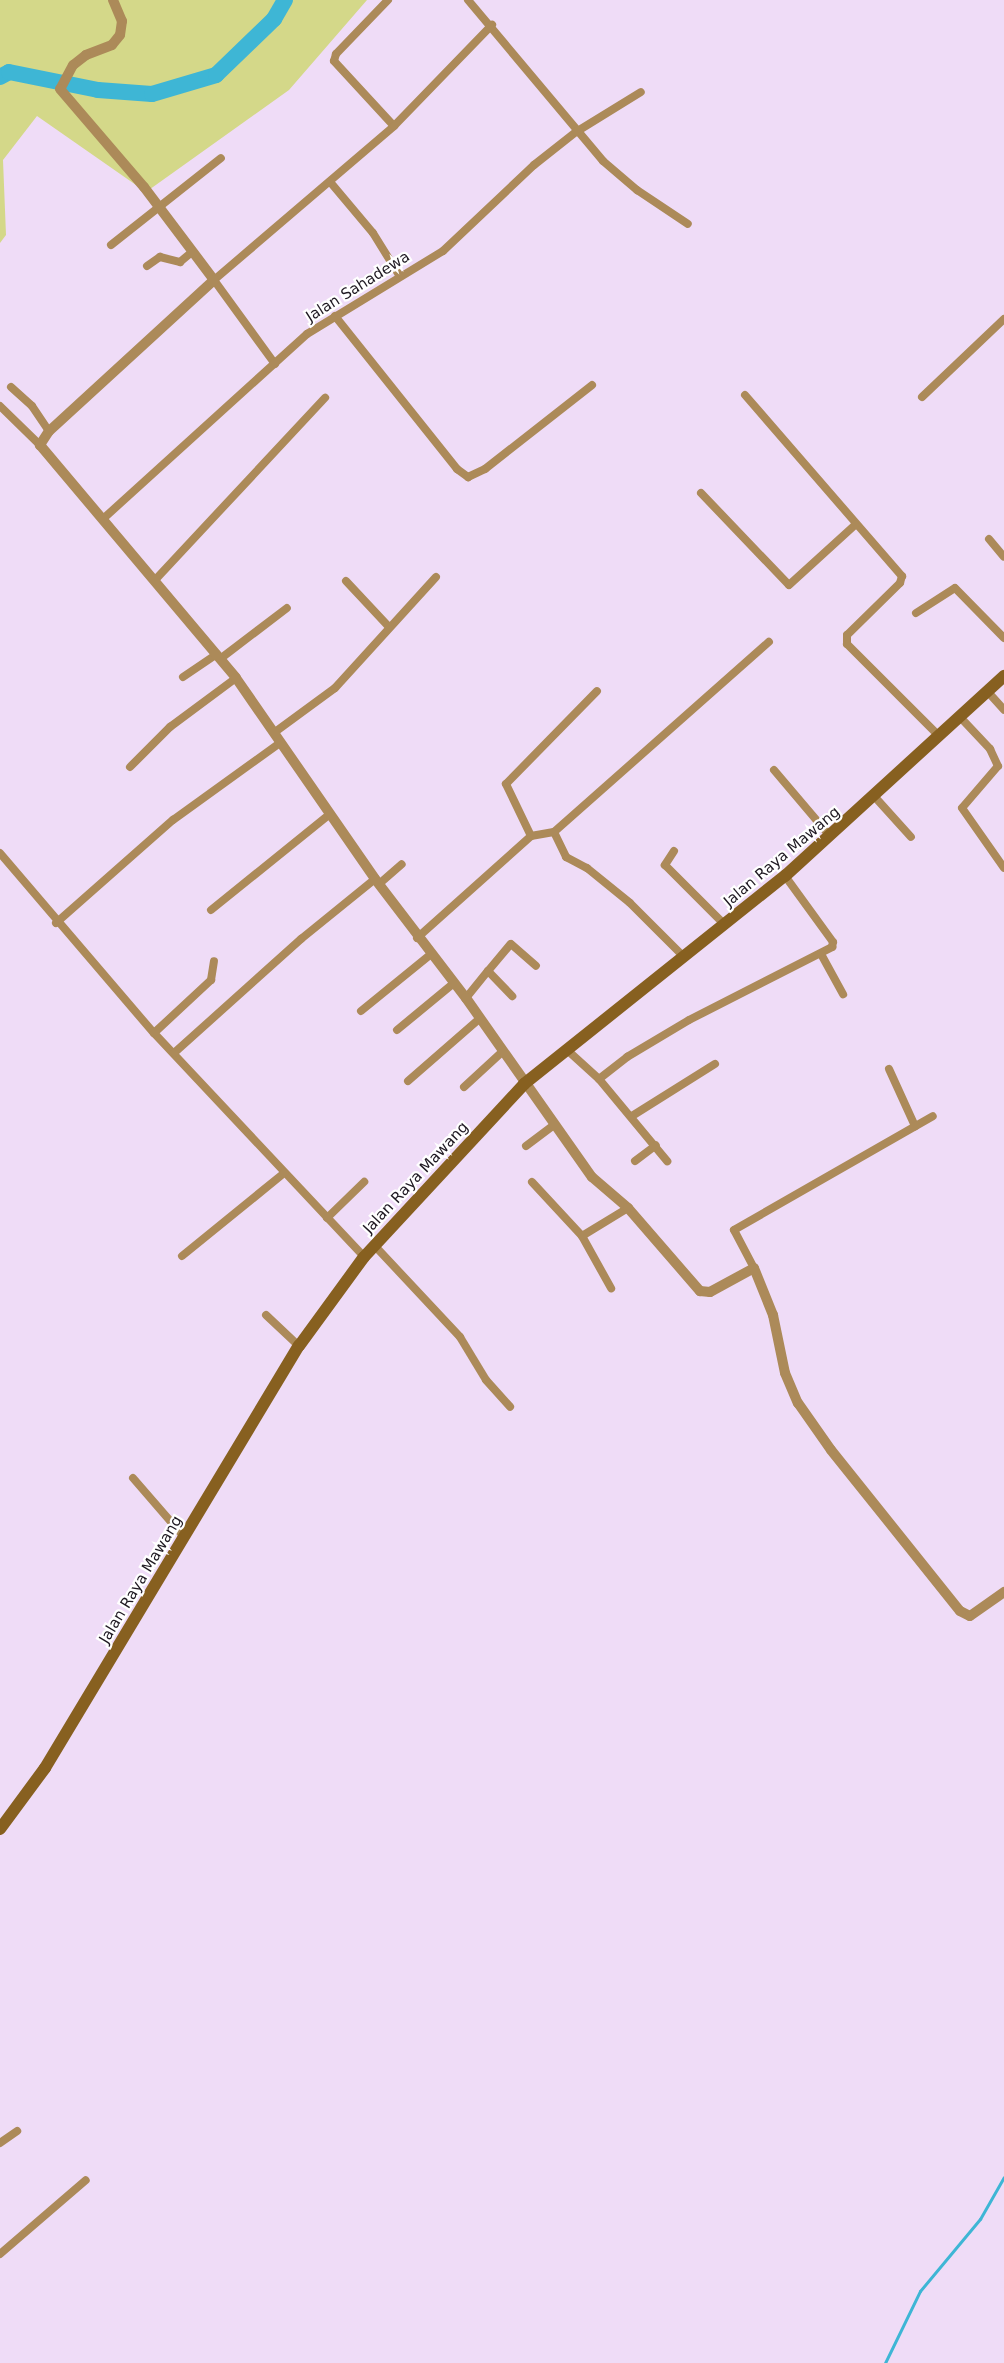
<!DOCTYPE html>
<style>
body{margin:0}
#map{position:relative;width:1004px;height:2363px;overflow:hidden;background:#efdcf7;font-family:"DejaVu Sans",sans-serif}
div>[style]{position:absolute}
.green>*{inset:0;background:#d4d889}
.stream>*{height:3px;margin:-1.5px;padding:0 1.5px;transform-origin:1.5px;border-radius:1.5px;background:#3eb6d5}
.river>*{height:16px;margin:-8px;padding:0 8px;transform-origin:8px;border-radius:8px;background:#3eb6d5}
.minor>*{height:8px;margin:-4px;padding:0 4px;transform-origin:4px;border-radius:4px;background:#ac8a59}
.tertiary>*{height:10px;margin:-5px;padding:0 5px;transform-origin:5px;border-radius:5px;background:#ac8a59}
.secondary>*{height:12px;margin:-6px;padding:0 6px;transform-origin:6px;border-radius:6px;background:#876020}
span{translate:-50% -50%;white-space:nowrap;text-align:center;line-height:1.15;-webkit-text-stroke:4.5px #fff;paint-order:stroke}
.street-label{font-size:15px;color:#1e1821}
</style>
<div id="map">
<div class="green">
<i style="clip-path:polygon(0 0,367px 0,289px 90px,146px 192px,37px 116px,3px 160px,6px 235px,0 243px)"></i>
</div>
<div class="stream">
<i style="left:885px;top:2363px;width:80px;rotate:-64.1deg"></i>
<i style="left:920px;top:2291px;width:94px;rotate:-50.2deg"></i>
<i style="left:980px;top:2219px;width:48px;rotate:-60.3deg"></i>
</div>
<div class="river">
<i style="left:0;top:77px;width:10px;rotate:-29deg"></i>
<i style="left:9px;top:72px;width:91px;rotate:11.4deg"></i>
<i style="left:98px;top:90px;width:54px;rotate:4.2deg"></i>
<i style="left:152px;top:94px;width:67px;rotate:-16.5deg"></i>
<i style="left:216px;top:75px;width:81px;rotate:-44deg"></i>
<i style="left:274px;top:19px;width:22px;rotate:-60deg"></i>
</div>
<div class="minor">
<i style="left:388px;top:0;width:75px;rotate:133.9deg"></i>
<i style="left:336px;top:54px;width:7px;rotate:106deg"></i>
<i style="left:334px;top:61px;width:88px;rotate:47.3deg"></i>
<i style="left:468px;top:0;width:210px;rotate:50deg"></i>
<i style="left:603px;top:161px;width:45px;rotate:40.5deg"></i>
<i style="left:637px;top:190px;width:61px;rotate:33.7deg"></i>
<i style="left:331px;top:183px;width:65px;rotate:50deg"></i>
<i style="left:373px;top:233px;width:49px;rotate:58.2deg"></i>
<i style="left:111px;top:245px;width:140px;rotate:-38.3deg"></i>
<i style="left:147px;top:266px;width:16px;rotate:-35deg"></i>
<i style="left:160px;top:257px;width:21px;rotate:14deg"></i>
<i style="left:180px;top:262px;width:16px;rotate:-40deg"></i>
<i style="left:335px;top:316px;width:196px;rotate:51.4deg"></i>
<i style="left:457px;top:469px;width:14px;rotate:36deg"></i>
<i style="left:468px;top:477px;width:19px;rotate:-25deg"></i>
<i style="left:485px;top:469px;width:136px;rotate:-38.1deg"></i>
<i style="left:275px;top:364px;width:104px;rotate:-126deg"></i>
<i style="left:214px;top:280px;width:237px;rotate:-40.5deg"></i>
<i style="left:394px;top:126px;width:141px;rotate:-45.9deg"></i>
<i style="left:11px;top:387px;width:28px;rotate:42deg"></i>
<i style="left:32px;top:406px;width:30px;rotate:56deg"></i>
<i style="left:745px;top:395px;width:240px;rotate:49.1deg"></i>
<i style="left:902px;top:576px;width:7px;rotate:106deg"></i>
<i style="left:900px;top:583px;width:74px;rotate:135.5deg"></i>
<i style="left:847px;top:635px;width:9px;rotate:90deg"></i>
<i style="left:847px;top:644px;width:130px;rotate:45deg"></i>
<i style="left:922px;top:397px;width:113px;rotate:-43.6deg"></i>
<i style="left:0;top:406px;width:56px;rotate:44.3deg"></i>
<i style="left:701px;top:493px;width:127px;rotate:46.3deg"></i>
<i style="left:789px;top:585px;width:89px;rotate:-42.3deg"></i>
<i style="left:104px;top:518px;width:274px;rotate:-42.2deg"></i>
<i style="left:307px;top:334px;width:159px;rotate:-31.4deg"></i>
<i style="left:443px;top:251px;width:125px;rotate:-43.4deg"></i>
<i style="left:534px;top:165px;width:53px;rotate:-38.2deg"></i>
<i style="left:576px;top:132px;width:76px;rotate:-31.6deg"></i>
<i style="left:989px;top:539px;width:23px;rotate:50deg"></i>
<i style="left:156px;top:579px;width:248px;rotate:-47deg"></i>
<i style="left:346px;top:581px;width:63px;rotate:46.9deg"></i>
<i style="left:916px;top:613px;width:46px;rotate:-32.7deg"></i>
<i style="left:955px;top:588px;width:70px;rotate:45.6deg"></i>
<i style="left:220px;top:659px;width:84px;rotate:-37.3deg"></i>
<i style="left:183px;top:677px;width:41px;rotate:-34.1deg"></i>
<i style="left:988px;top:692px;width:24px;rotate:48deg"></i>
<i style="left:960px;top:717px;width:44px;rotate:46.8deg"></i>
<i style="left:990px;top:749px;width:19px;rotate:65deg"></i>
<i style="left:998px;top:766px;width:55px;rotate:130.6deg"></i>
<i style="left:962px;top:808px;width:73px;rotate:55deg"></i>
<i style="left:275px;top:732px;width:74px;rotate:-36.3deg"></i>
<i style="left:335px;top:688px;width:150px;rotate:-47.7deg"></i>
<i style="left:130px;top:767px;width:57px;rotate:-45deg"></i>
<i style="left:170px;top:727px;width:82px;rotate:-36.6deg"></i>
<i style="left:774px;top:770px;width:87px;rotate:49.7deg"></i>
<i style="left:874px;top:796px;width:55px;rotate:47.9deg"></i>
<i style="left:554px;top:832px;width:28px;rotate:64deg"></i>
<i style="left:566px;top:857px;width:24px;rotate:28deg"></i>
<i style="left:587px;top:868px;width:55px;rotate:39.1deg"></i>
<i style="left:630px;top:903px;width:75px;rotate:45deg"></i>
<i style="left:531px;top:836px;width:58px;rotate:-115.7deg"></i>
<i style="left:506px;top:784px;width:130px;rotate:-45.6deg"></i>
<i style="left:674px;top:851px;width:17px;rotate:123deg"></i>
<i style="left:665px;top:865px;width:85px;rotate:45deg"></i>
<i style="left:0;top:853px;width:237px;rotate:49.5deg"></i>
<i style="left:154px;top:1033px;width:307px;rotate:46.8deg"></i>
<i style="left:379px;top:884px;width:30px;rotate:-41deg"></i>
<i style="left:211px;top:910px;width:153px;rotate:-38.9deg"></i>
<i style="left:56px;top:923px;width:156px;rotate:-41.4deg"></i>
<i style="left:173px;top:820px;width:133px;rotate:-35.8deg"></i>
<i style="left:417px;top:938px;width:153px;rotate:-41.8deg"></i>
<i style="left:531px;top:836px;width:23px;rotate:-10deg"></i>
<i style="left:554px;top:832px;width:287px;rotate:-41.5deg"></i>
<i style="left:821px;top:954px;width:46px;rotate:61.2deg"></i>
<i style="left:488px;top:971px;width:35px;rotate:-50deg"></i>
<i style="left:511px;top:944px;width:33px;rotate:41deg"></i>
<i style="left:466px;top:998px;width:35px;rotate:-51deg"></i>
<i style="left:488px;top:971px;width:35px;rotate:46deg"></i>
<i style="left:361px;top:1011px;width:89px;rotate:-39.1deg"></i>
<i style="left:397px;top:1030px;width:74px;rotate:-39.5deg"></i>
<i style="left:154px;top:1033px;width:78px;rotate:-42.9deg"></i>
<i style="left:211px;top:980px;width:19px;rotate:-81deg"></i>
<i style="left:566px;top:1049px;width:45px;rotate:42.3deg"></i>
<i style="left:599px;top:1079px;width:107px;rotate:50.3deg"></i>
<i style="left:174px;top:1053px;width:171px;rotate:-41.9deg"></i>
<i style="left:301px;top:939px;width:95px;rotate:-39deg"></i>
<i style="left:889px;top:1069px;width:63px;rotate:65.5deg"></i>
<i style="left:599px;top:1079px;width:36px;rotate:-38deg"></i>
<i style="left:627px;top:1057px;width:72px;rotate:-30.8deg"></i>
<i style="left:689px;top:1020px;width:161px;rotate:-27deg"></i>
<i style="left:832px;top:947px;width:5px;rotate:-79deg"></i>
<i style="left:833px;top:942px;width:82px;rotate:-126deg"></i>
<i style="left:408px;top:1081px;width:94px;rotate:-41.1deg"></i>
<i style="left:464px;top:1087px;width:52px;rotate:-42.6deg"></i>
<i style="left:632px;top:1116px;width:98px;rotate:-32.1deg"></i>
<i style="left:526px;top:1146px;width:35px;rotate:-37deg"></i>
<i style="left:635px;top:1161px;width:26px;rotate:-37deg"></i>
<i style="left:532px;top:1182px;width:74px;rotate:47.2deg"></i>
<i style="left:582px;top:1236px;width:60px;rotate:60.9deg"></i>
<i style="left:327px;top:1218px;width:52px;rotate:-44.2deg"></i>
<i style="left:582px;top:1236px;width:54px;rotate:-31.3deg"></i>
<i style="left:374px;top:1245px;width:126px;rotate:46.9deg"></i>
<i style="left:460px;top:1337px;width:50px;rotate:58.8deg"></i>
<i style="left:486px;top:1380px;width:36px;rotate:48deg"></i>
<i style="left:182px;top:1256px;width:132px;rotate:-39.1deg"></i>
<i style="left:754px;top:1268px;width:43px;rotate:-117.8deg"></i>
<i style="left:734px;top:1230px;width:229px;rotate:-29.8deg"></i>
<i style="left:266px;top:1315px;width:45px;rotate:43.2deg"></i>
<i style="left:133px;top:1478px;width:79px;rotate:49.1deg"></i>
<i style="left:0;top:2143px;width:21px;rotate:-35deg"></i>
<i style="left:0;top:2254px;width:113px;rotate:-40.7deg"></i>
</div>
<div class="tertiary">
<i style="left:113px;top:0;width:23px;rotate:67deg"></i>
<i style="left:122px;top:21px;width:14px;rotate:98deg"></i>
<i style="left:120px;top:35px;width:13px;rotate:129deg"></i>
<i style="left:112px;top:45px;width:28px;rotate:159deg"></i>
<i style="left:86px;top:55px;width:16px;rotate:142deg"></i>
<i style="left:73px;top:65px;width:27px;rotate:118deg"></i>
<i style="left:60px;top:89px;width:129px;rotate:49.4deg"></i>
<i style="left:144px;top:187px;width:116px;rotate:53deg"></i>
<i style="left:214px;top:280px;width:224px;rotate:137.5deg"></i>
<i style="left:49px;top:431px;width:17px;rotate:123deg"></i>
<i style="left:40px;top:445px;width:304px;rotate:49.9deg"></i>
<i style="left:236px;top:678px;width:244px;rotate:55.3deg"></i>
<i style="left:375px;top:879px;width:150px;rotate:52.6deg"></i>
<i style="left:466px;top:998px;width:219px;rotate:54.9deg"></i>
<i style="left:592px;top:1177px;width:48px;rotate:40.7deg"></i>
<i style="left:628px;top:1208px;width:110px;rotate:49.1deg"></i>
<i style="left:700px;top:1291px;width:10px;rotate:6deg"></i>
<i style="left:710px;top:1292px;width:50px;rotate:-28.6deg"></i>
<i style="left:754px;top:1268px;width:51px;rotate:68deg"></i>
<i style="left:773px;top:1315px;width:59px;rotate:78.3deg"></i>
<i style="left:785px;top:1373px;width:33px;rotate:67deg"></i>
<i style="left:798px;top:1403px;width:57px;rotate:54.9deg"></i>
<i style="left:831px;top:1450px;width:206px;rotate:51.3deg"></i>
<i style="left:960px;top:1611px;width:11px;rotate:27deg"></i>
<i style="left:970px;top:1616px;width:42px;rotate:-35.2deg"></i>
</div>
<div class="secondary">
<i style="left:0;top:1829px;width:76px;rotate:-53.6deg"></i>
<i style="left:45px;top:1768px;width:493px;rotate:-59deg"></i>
<i style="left:299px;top:1346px;width:110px;rotate:-53.9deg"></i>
<i style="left:364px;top:1257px;width:236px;rotate:-47.2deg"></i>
<i style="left:524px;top:1084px;width:334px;rotate:-38.6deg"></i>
<i style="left:785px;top:876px;width:297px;rotate:-42.4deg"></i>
</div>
<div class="street-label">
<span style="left:358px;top:287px;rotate:-32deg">Jalan Sahadewa</span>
<span style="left:782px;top:857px;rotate:-40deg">Jalan Raya Mawang</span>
<span style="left:416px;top:1178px;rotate:-47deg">Jalan Raya Mawang</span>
<span style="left:141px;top:1580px;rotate:-59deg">Jalan Raya Mawang</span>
</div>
</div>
